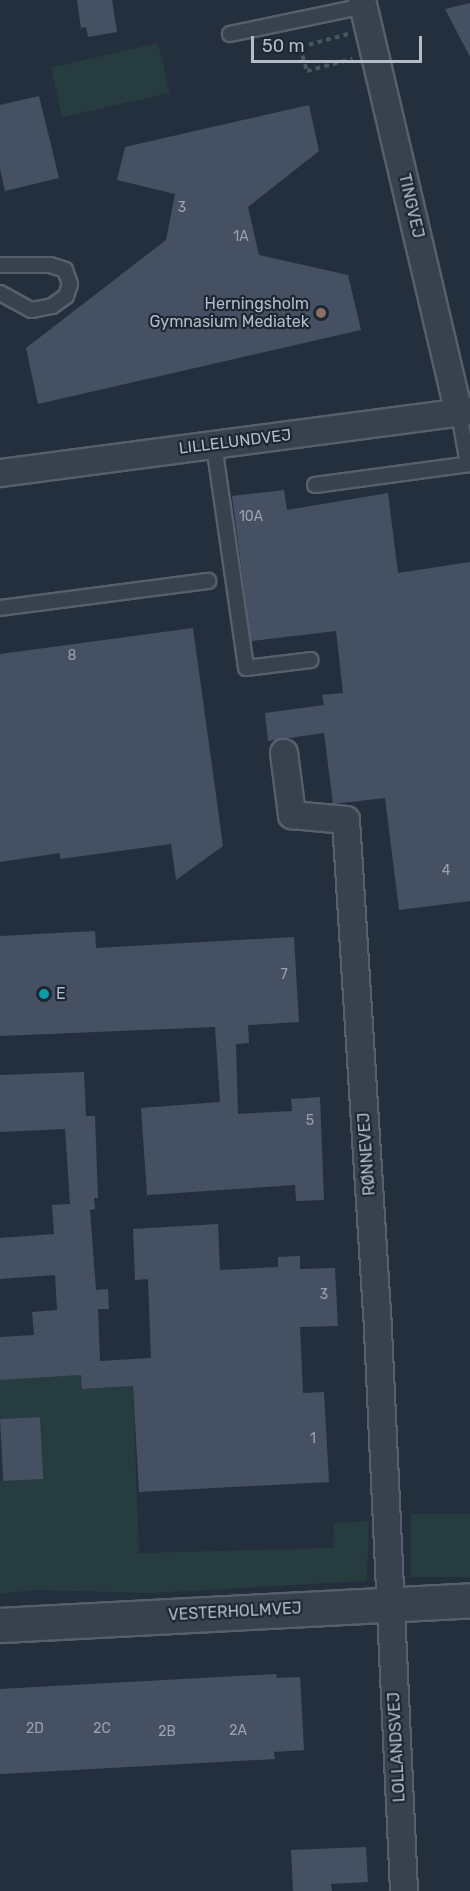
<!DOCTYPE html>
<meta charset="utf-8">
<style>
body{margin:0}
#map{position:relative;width:470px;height:1891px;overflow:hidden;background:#242f3e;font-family:Rubik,sans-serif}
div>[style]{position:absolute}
.green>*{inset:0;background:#263c3f;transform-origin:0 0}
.building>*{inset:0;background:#455162;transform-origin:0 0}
.path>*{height:4px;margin-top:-2px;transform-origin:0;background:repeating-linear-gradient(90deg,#44595c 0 4.5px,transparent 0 9px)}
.roads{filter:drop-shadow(2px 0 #565f6c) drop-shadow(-2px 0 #565f6c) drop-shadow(0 2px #565f6c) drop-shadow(0 -2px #565f6c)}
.service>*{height:14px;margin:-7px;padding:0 7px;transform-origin:7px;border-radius:7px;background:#38414e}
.minor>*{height:26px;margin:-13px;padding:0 13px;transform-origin:13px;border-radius:13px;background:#38414e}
.tertiary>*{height:33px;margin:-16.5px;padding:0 16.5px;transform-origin:16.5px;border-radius:16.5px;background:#38414e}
.dots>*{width:16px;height:16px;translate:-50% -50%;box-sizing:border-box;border:3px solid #1d2633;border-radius:50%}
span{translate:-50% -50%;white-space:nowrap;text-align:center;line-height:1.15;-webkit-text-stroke:4.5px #1d2633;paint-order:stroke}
.number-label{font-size:14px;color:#98a1af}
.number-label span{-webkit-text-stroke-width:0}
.street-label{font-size:16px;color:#b4bcc9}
.poi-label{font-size:16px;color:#b4bcc9}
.right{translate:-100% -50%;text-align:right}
.left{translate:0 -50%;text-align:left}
.scale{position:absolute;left:251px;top:36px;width:171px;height:27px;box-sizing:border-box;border:3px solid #b4bcc9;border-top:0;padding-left:8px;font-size:18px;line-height:21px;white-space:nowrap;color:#b4bcc9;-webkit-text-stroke:4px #1d2633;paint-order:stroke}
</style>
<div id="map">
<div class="green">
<i style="left:158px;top:43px;width:51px;height:110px;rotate:77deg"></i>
<i style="clip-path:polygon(81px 1375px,82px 1389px,133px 1386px,139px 1553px,333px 1548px,334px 1523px,369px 1521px,367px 1581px,153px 1593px,33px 1590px,0 1594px,0 1481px,43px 1479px,40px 1417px,0 1419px,0 1380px)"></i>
<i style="left:470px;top:1514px;width:63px;height:59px;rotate:90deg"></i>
</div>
<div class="building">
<i style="clip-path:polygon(77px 0,112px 0,117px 32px,88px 37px,86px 27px,81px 28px)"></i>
<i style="clip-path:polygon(470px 3px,470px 57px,445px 9px)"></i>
<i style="clip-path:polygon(39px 96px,59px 178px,5px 191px,0 169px,0 105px)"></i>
<i style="clip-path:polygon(309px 105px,319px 151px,248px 207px,259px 255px,348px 275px,361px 330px,38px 404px,26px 348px,166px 240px,175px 194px,117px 180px,125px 147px)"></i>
<i style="clip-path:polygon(284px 490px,287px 510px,388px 493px,398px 573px,470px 562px,470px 901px,399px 910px,385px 798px,333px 804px,324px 733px,268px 741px,265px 713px,324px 705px,322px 695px,343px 693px,336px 631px,251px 641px,232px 496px)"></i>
<i style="clip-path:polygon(193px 628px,223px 846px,176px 880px,171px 844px,60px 859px,60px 853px,0 862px,0 654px)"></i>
<i style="clip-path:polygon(95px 931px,96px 948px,294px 937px,299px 1022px,248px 1025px,249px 1043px,236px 1044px,238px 1114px,292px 1111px,291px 1099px,320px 1097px,324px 1200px,296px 1201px,295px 1185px,147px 1195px,141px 1108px,220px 1102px,215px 1027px,0 1036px,0 936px)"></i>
<i style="clip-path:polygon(84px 1072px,86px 1116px,95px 1116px,98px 1198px,94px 1198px,95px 1209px,90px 1210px,96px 1290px,108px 1289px,109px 1309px,98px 1309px,100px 1361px,151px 1358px,148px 1279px,135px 1280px,133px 1229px,218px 1224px,220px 1270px,278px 1267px,278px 1257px,300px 1256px,300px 1269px,335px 1268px,338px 1326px,300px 1327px,303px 1393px,324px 1392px,329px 1482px,139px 1492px,133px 1386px,82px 1389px,81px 1375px,0 1380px,0 1337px,34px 1335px,32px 1312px,57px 1310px,55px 1275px,0 1279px,0 1238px,54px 1234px,52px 1205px,70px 1204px,65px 1129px,0 1132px,0 1075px)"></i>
<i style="left:40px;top:1417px;width:62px;height:40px;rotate:87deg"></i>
<i style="clip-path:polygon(276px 1674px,277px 1678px,300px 1677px,304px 1750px,274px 1752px,275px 1759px,0 1774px,0 1689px)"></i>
<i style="clip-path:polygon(366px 1847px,368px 1882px,331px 1884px,332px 1891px,293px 1891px,291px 1850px)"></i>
</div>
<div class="path">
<i style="left:348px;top:34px;width:50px;rotate:164.8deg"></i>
<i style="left:300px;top:47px;width:25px;rotate:74deg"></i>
<i style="left:307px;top:71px;width:47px;rotate:-14.9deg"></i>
</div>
<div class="roads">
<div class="service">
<i style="left:230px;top:34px;width:137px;rotate:-11.8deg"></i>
<i style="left:0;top:265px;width:50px"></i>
<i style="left:50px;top:265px;width:16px;rotate:18deg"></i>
<i style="left:65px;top:270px;width:15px;rotate:70deg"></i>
<i style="left:70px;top:284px;width:13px;rotate:108deg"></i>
<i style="left:66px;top:296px;width:17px;rotate:144deg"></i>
<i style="left:52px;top:306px;width:21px;rotate:169deg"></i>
<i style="left:31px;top:310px;width:35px;rotate:-151deg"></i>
<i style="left:459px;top:413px;width:52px;rotate:80deg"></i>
<i style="left:214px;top:445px;width:225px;rotate:81.8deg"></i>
<i style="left:246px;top:668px;width:65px;rotate:-7deg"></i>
<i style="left:315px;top:485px;width:156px;rotate:-7.7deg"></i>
<i style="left:0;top:608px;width:210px;rotate:-7.4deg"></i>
</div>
<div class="minor">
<i style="left:362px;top:0;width:424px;rotate:76.8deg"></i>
<i style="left:0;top:473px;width:474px;rotate:-7.5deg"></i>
<i style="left:284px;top:753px;width:63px;rotate:82.6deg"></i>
<i style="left:292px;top:815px;width:54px;rotate:5.3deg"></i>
<i style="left:346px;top:820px;width:490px;rotate:86.4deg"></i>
<i style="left:377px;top:1309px;width:583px;rotate:87.34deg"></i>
</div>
<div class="tertiary">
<i style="left:0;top:1625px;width:471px;rotate:-3deg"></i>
</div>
</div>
<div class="dots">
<i style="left:321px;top:313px;background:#8d6e63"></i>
<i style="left:44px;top:994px;background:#0f9aa8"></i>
</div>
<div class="number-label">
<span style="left:182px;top:208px">3</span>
<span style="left:241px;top:237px">1A</span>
<span style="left:251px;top:517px">10A</span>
<span style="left:72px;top:656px">8</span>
<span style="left:446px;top:871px">4</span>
<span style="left:284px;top:975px">7</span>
<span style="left:310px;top:1121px">5</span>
<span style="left:324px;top:1295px">3</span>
<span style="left:313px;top:1439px">1</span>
<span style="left:35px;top:1729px">2D</span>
<span style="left:102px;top:1729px">2C</span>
<span style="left:238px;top:1731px">2A</span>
<span style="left:167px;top:1732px">2B</span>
</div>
<div class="street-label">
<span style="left:411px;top:206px;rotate:77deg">TINGVEJ</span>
<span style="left:235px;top:442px;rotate:-7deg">LILLELUNDVEJ</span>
<span style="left:367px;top:1154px;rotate:-94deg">RØNNEVEJ</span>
<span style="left:235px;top:1612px;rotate:-3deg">VESTERHOLMVEJ</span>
<span style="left:397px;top:1747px;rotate:-93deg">LOLLANDSVEJ</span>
</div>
<div class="poi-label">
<span class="right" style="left:309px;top:313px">Herningsholm<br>Gymnasium Mediatek</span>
<span class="left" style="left:56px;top:994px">E</span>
</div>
<div class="scale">50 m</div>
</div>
